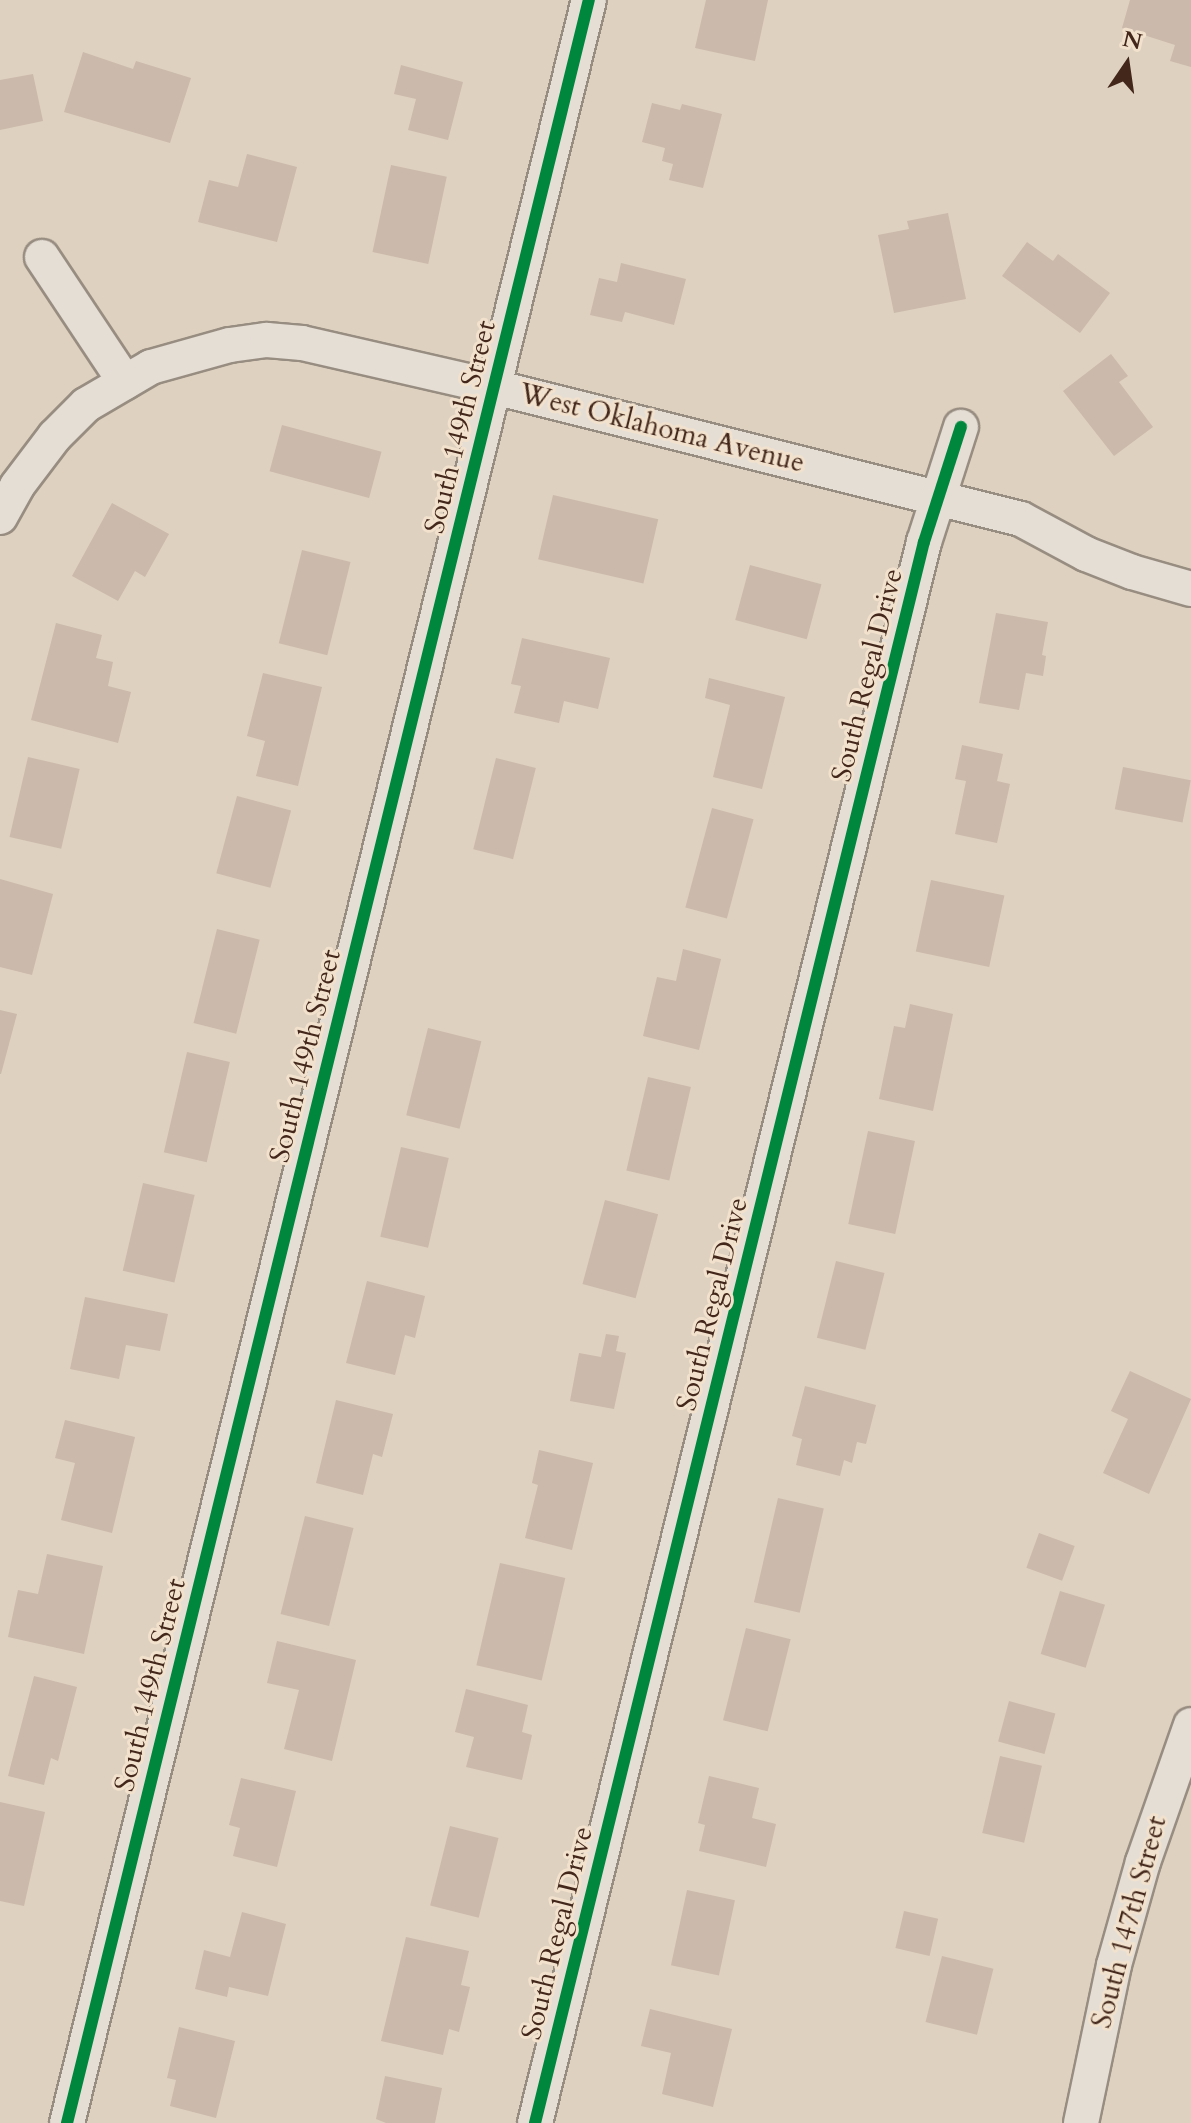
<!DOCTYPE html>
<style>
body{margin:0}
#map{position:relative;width:1191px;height:2123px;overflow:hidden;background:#ded1bf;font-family:Cardo,serif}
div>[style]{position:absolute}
.building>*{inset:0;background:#cbb9ab;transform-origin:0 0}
.roads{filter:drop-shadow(2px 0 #988d81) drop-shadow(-2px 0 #988d81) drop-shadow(0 2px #988d81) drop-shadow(0 -2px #988d81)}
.street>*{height:34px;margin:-17px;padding:0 17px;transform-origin:17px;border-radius:17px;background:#e5ded5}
.cycleway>*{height:12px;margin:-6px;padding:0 6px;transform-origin:6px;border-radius:6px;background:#00873e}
span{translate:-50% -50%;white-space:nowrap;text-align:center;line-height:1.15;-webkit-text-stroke:6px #f2e2cd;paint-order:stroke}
.street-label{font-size:28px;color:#43271a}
.north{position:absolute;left:1087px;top:24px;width:80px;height:80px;-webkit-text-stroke:6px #f2e2cd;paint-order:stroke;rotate:13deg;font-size:22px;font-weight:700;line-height:32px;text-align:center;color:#43271a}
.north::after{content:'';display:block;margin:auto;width:28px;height:36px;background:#43271a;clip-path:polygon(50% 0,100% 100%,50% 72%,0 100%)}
</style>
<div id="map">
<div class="building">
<i style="clip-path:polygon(706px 0,768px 0,755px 61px,695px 48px)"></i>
<i style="clip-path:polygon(1130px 0,1191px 0,1191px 67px,1170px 61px,1175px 45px,1122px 28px)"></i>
<i style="clip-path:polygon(83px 52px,133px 69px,136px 61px,191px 78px,170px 143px,64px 112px)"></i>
<i style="clip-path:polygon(401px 65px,463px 82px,448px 140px,408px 130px,416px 99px,394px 94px)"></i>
<i style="clip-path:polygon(33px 74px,43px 121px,0 130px,0 80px)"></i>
<i style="clip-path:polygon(652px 103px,680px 110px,682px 104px,722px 114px,703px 188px,669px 180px,673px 164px,662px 161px,665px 148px,642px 142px)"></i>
<i style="clip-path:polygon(247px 154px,297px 167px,277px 242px,198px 222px,209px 180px,238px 187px)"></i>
<i style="left:391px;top:165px;width:57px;height:89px;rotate:12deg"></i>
<i style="clip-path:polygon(948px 213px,966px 299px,894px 313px,878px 235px,909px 229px,907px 221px)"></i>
<i style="clip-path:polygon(1027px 242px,1053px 261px,1058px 254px,1110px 293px,1080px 333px,1002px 276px)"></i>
<i style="clip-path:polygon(621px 263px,686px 279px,674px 325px,625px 312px,622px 322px,590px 315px,599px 278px,617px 282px)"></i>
<i style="clip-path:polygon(1111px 354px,1128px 376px,1119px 382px,1153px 427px,1114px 456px,1063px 391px)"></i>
<i style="left:282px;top:425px;width:103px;height:48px;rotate:15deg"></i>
<i style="left:553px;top:495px;width:108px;height:66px;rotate:13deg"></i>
<i style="clip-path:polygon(112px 503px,169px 534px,145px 577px,135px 571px,118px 601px,72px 576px)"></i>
<i style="left:302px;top:550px;width:50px;height:96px;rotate:14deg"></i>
<i style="left:750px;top:565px;width:74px;height:57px;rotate:15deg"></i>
<i style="clip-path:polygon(996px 613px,1048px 622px,1042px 655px,1046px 656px,1043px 676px,1026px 673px,1019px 710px,979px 703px)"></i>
<i style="clip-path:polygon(56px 623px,102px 635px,96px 658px,113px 662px,108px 686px,131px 692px,118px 743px,31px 720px)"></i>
<i style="clip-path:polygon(522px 638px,610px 658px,598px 709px,564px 701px,559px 723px,514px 713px,521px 686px,511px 684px)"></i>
<i style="clip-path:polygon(263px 673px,322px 687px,298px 786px,256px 776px,265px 741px,247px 736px)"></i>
<i style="clip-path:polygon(709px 678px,785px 697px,762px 789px,713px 777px,730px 705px,705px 698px)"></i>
<i style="clip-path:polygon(962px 745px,1003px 754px,997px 781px,1010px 784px,997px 843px,955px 834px,966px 781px,955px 779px)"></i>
<i style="left:28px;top:757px;width:53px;height:82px;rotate:13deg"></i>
<i style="left:496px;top:758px;width:41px;height:94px;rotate:14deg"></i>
<i style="left:1123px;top:767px;width:69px;height:43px;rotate:11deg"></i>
<i style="left:237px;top:796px;width:56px;height:80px;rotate:15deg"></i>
<i style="left:712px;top:808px;width:43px;height:103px;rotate:15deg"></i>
<i style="clip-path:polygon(0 879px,53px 894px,32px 975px,0 967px)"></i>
<i style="left:931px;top:880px;width:75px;height:73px;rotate:12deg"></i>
<i style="left:217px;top:929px;width:44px;height:97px;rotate:14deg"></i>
<i style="clip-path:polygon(683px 949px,721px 959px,699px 1050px,643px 1036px,657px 977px,676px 981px)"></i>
<i style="clip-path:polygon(910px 1004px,953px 1014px,933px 1111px,879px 1099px,894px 1026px,905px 1028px)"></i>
<i style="clip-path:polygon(0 1010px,17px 1014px,1px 1074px,0 1074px)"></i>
<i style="left:428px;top:1028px;width:55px;height:90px;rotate:14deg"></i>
<i style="left:187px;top:1052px;width:44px;height:103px;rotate:13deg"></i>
<i style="left:648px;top:1077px;width:44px;height:96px;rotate:13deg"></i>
<i style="left:868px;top:1131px;width:48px;height:95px;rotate:12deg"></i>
<i style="left:401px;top:1147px;width:49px;height:92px;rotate:13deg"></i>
<i style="left:143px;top:1183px;width:53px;height:90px;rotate:13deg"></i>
<i style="left:605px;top:1200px;width:55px;height:87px;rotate:15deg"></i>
<i style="left:836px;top:1261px;width:50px;height:79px;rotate:14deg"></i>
<i style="clip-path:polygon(367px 1281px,425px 1296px,415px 1338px,405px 1335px,395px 1375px,346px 1363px)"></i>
<i style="clip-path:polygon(85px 1297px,168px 1314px,160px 1351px,126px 1345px,119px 1379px,70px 1369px)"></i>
<i style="clip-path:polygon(606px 1334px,619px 1336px,616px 1351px,626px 1353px,614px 1409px,570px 1401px,579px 1353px,601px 1357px)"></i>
<i style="clip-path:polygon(1130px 1371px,1191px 1399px,1149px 1494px,1103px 1473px,1128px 1419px,1111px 1411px)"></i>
<i style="clip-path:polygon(805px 1386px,876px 1405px,866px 1444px,857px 1442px,852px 1463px,844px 1460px,840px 1476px,796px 1465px,802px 1439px,792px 1436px)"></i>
<i style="clip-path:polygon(336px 1400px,393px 1414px,382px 1457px,373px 1454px,363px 1495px,316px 1483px)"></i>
<i style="clip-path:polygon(65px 1420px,135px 1437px,112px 1533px,61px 1520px,75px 1463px,55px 1458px)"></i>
<i style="clip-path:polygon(539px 1450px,593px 1463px,572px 1550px,525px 1538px,538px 1485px,532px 1483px)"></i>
<i style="left:778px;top:1498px;width:47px;height:107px;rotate:13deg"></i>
<i style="left:305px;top:1516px;width:50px;height:101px;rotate:14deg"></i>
<i style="left:1039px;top:1533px;width:38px;height:37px;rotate:20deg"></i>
<i style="clip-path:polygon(47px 1554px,103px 1566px,84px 1654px,8px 1637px,18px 1590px,38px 1594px)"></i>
<i style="left:500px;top:1563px;width:67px;height:105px;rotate:13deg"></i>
<i style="left:1060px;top:1591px;width:47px;height:66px;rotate:17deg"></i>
<i style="left:746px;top:1628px;width:46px;height:95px;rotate:14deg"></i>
<i style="clip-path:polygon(277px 1641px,356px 1660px,332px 1761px,284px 1749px,299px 1690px,267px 1683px)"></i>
<i style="clip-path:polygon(34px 1676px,77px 1687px,58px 1761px,51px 1758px,44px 1785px,8px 1776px)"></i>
<i style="clip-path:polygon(466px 1689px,528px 1705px,522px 1732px,532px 1735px,522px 1780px,466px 1767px,474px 1737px,455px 1732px)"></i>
<i style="left:1009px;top:1701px;width:48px;height:42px;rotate:15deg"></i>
<i style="left:1000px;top:1756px;width:43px;height:79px;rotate:13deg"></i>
<i style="clip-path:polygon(709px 1776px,759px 1788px,752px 1818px,776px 1824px,766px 1867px,699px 1851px,705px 1825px,698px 1823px)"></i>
<i style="clip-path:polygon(241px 1778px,296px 1791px,277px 1867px,233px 1856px,240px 1828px,229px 1825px)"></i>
<i style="clip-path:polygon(0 1802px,45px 1812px,24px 1906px,0 1901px)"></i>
<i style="left:450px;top:1826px;width:50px;height:82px;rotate:14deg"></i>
<i style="left:687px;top:1890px;width:49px;height:77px;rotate:12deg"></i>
<i style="left:904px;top:1911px;width:35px;height:38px;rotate:13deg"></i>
<i style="clip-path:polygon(242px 1912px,286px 1924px,268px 1996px,229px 1987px,227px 1997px,195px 1989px,204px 1950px,230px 1957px)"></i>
<i style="clip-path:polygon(406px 1937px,469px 1951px,461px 1985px,470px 1987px,459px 2032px,449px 2029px,443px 2055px,381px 2041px)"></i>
<i style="left:942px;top:1956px;width:53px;height:68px;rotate:14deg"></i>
<i style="clip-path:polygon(650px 2009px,732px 2029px,713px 2107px,662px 2094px,671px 2053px,641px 2046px)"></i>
<i style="clip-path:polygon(179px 2027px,235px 2041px,216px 2118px,170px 2106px,176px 2080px,167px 2078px)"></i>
<i style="clip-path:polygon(385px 2076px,442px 2088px,435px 2123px,386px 2123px,376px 2119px)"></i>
</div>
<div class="roads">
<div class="street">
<i style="left:42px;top:257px;width:150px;rotate:56.4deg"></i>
<i style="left:0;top:517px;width:35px;rotate:-61deg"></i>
<i style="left:17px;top:486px;width:63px;rotate:-52.8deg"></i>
<i style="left:55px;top:436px;width:44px;rotate:-45deg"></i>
<i style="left:86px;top:405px;width:75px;rotate:-30.3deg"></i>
<i style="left:151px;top:367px;width:82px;rotate:-15.6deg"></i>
<i style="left:230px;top:345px;width:37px;rotate:-8deg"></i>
<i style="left:267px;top:340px;width:35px;rotate:5deg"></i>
<i style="left:302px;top:343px;width:197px;rotate:12.9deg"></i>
<i style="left:494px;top:387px;width:543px;rotate:14.06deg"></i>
<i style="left:1021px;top:519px;width:74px;rotate:28.3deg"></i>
<i style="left:1086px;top:554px;width:49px;rotate:21.4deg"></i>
<i style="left:1132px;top:572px;width:61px;rotate:16.1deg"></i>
<i style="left:67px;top:2123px;width:2186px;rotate:-76.19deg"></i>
<i style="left:535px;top:2123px;width:1628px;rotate:-76.18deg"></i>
<i style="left:924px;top:542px;width:121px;rotate:-72.2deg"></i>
<i style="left:1081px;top:2123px;width:161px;rotate:-78.2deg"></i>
<i style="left:1114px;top:1965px;width:107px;rotate:-74.3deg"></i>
<i style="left:1143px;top:1862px;width:145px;rotate:-70.7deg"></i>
</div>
</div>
<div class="cycleway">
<i style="left:67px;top:2123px;width:2186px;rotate:-76.19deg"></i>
<i style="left:535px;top:2123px;width:1628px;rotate:-76.18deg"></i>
<i style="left:924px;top:542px;width:121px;rotate:-72.2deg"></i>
</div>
<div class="street-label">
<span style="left:460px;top:427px;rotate:-76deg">South 149th Street</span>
<span style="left:662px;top:428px;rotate:14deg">West Oklahoma Avenue</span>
<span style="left:867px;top:675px;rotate:-76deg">South Regal Drive</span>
<span style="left:305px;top:1056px;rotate:-76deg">South 149th Street</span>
<span style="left:712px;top:1304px;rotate:-76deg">South Regal Drive</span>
<span style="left:150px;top:1685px;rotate:-76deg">South 149th Street</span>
<span style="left:1129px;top:1922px;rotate:-75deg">South 147th Street</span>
<span style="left:557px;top:1933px;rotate:-76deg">South Regal Drive</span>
</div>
<div class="north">N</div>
</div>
